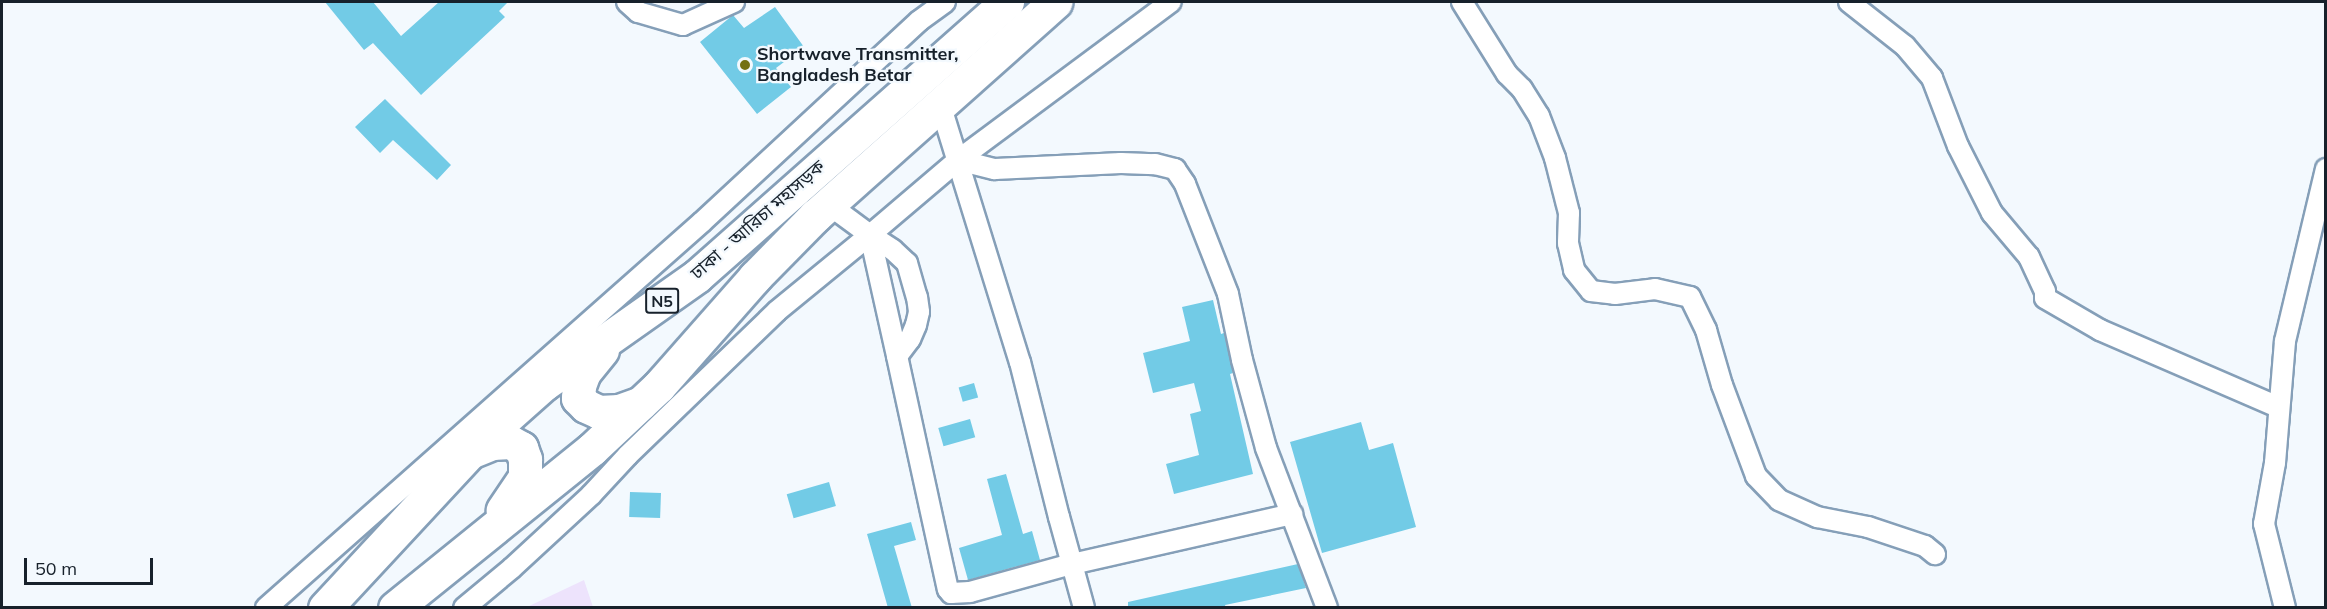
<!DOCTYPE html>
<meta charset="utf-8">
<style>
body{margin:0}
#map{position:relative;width:2327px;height:609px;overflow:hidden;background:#f3f9fe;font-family:Mulish,"Noto Sans Bengali",sans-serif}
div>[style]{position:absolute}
.green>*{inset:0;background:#ede3fc}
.building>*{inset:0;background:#72cbe6;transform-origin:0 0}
.roads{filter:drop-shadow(2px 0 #859fb8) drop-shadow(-2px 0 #859fb8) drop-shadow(0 2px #859fb8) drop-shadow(0 -2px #859fb8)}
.street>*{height:20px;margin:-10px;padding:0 10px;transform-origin:10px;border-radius:10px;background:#fff}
.highway>*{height:33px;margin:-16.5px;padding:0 16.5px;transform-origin:16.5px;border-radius:16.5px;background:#fff}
.dots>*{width:16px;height:16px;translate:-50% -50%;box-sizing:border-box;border:3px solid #f3f9fe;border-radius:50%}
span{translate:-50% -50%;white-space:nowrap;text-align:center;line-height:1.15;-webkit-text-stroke:4.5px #f3f9fe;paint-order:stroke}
.shield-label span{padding:2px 4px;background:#f3f9fe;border:2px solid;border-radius:4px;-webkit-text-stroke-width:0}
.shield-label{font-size:16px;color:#17212b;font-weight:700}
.poi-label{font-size:18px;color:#17212b;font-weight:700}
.left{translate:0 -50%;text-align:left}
.street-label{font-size:18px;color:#17212b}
.frame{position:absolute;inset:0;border:3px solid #17212b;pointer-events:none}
.scale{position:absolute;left:24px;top:558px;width:129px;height:27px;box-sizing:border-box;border:3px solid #17212b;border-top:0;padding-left:8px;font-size:18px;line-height:21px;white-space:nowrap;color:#17212b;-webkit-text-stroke:4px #f3f9fe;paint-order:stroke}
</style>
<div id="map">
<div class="green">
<i style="clip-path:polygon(584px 580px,593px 607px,527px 607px)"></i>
</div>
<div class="building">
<i style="clip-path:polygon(325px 2px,373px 2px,401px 36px,439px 2px,508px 2px,499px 11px,505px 17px,421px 95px,373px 43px,364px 50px)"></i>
<i style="clip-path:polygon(775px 7px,804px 47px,776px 68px,791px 87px,757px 114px,700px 42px,733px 15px,744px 28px)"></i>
<i style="clip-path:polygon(385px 99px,451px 165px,437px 180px,393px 140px,380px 153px,355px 127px)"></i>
<i style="clip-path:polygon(1213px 300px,1221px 334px,1224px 333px,1233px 373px,1230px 374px,1253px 474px,1174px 494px,1166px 464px,1199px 455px,1190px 414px,1201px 411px,1194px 383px,1153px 393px,1143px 353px,1190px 341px,1182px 307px)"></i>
<i style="left:974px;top:383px;width:15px;height:16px;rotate:74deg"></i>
<i style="left:970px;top:419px;width:19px;height:33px;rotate:74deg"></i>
<i style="clip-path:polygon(1361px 422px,1369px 450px,1393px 443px,1416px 527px,1322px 553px,1290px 442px)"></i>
<i style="clip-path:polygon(1006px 474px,1023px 534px,1032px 531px,1040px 560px,968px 580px,959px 548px,1002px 535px,987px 479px)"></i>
<i style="left:829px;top:482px;width:25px;height:44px;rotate:74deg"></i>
<i style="left:630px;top:492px;width:31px;height:25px;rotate:2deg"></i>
<i style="clip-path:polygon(911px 522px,916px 540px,894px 546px,912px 608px,888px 608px,867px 534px)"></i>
<i style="clip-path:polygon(1298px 564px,1306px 588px,1225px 605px,1226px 608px,1128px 608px,1128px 602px)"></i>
</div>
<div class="roads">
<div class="street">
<i style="left:627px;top:2px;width:15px;rotate:42deg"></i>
<i style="left:638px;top:12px;width:47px;rotate:16.1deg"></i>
<i style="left:683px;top:25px;width:56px;rotate:-24.3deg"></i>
<i style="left:1462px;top:2px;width:85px;rotate:58deg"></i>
<i style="left:1507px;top:74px;width:21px;rotate:45deg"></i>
<i style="left:1522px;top:89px;width:32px;rotate:58deg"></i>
<i style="left:1539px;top:116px;width:45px;rotate:69.1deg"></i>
<i style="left:1555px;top:158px;width:57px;rotate:75.7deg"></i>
<i style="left:1569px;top:213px;width:30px;rotate:92deg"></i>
<i style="left:1568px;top:243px;width:28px;rotate:77deg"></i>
<i style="left:1574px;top:270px;width:27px;rotate:51deg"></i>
<i style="left:1591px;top:291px;width:24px;rotate:7deg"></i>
<i style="left:1615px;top:294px;width:40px;rotate:-7.1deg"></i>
<i style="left:1655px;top:289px;width:36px;rotate:13deg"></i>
<i style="left:1690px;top:297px;width:37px;rotate:64deg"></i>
<i style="left:1706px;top:330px;width:57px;rotate:73.8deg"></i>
<i style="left:1722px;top:385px;width:97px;rotate:69.5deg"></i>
<i style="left:1756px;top:476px;width:33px;rotate:46deg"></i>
<i style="left:1779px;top:500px;width:42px;rotate:24.1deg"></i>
<i style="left:1817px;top:517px;width:52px;rotate:11.1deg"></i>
<i style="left:1868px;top:527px;width:60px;rotate:18.4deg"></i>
<i style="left:1925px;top:546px;width:13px;rotate:39deg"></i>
<i style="left:1849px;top:2px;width:71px;rotate:38.2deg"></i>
<i style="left:1905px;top:46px;width:42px;rotate:49.8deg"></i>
<i style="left:1932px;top:78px;width:73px;rotate:69.1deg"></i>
<i style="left:1958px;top:146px;width:75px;rotate:63.1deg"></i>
<i style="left:1992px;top:213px;width:57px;rotate:49.9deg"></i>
<i style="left:2029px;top:257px;width:38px;rotate:65deg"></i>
<i style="left:2045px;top:291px;width:7px;rotate:90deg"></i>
<i style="left:2045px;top:298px;width:64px;rotate:30.2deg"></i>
<i style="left:2100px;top:330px;width:194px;rotate:23.4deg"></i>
<i style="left:940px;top:104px;width:270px;rotate:72.8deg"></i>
<i style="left:1020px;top:362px;width:160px;rotate:75.9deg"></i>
<i style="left:1059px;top:517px;width:94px;rotate:74.6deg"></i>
<i style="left:958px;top:160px;width:38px;rotate:14deg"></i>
<i style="left:995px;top:169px;width:126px;rotate:-2.7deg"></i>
<i style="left:1121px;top:163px;width:34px;rotate:2deg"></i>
<i style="left:1155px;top:164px;width:21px;rotate:14deg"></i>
<i style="left:1175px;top:169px;width:18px;rotate:56deg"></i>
<i style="left:1185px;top:184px;width:118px;rotate:68.6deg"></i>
<i style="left:1228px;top:294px;width:67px;rotate:78deg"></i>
<i style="left:1242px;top:360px;width:91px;rotate:74.7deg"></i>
<i style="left:1266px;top:448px;width:171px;rotate:69.1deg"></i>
<i style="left:870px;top:235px;width:27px;rotate:33deg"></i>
<i style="left:893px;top:250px;width:19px;rotate:43deg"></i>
<i style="left:907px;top:263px;width:35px;rotate:74deg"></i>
<i style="left:917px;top:297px;width:15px;rotate:82deg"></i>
<i style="left:919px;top:312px;width:13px;rotate:103deg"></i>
<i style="left:916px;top:325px;width:15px;rotate:113deg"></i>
<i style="left:910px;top:339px;width:21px;rotate:127deg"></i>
<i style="left:897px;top:356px;width:239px;rotate:77.7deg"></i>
<i style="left:948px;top:589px;width:5px;rotate:53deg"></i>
<i style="left:951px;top:593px;width:19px;rotate:-3deg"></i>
<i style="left:970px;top:592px;width:106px;rotate:-15.4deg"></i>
<i style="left:1072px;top:564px;width:226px;rotate:-12.8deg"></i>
<i style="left:870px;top:235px;width:116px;rotate:-40.4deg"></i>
<i style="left:958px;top:160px;width:265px;rotate:-36.6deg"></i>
<i style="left:870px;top:235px;width:124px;rotate:77.4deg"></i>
<i style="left:266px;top:608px;width:582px;rotate:-41.52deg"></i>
<i style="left:702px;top:222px;width:296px;rotate:-42.8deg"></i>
<i style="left:919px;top:21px;width:32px;rotate:-36deg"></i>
<i style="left:464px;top:608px;width:62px;rotate:-39.8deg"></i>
<i style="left:512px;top:568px;width:108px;rotate:-42.7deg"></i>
<i style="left:591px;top:495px;width:54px;rotate:-47.2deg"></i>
<i style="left:628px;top:455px;width:207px;rotate:-44deg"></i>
<i style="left:777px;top:311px;width:120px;rotate:-39.3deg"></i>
<i style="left:870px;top:235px;width:52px;rotate:-143.6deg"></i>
<i style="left:2285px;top:608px;width:87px;rotate:-104deg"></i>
<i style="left:2264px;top:524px;width:62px;rotate:-79.8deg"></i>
<i style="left:2275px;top:463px;width:122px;rotate:-85.3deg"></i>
<i style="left:2285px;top:341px;width:177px;rotate:-76.6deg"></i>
</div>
<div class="highway">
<i style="left:602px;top:350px;width:28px;rotate:129deg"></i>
<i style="left:584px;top:372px;width:15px;rotate:110deg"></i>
<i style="left:579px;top:386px;width:12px;rotate:95deg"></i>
<i style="left:578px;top:398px;width:11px;rotate:45deg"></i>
<i style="left:586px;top:406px;width:14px;rotate:25deg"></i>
<i style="left:599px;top:412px;width:20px;rotate:-3deg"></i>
<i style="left:619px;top:411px;width:23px;rotate:-20deg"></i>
<i style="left:470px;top:452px;width:24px;rotate:-22deg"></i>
<i style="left:492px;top:443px;width:18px;rotate:-3deg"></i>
<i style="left:510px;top:442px;width:13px;rotate:29deg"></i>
<i style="left:521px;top:448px;width:12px;rotate:70deg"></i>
<i style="left:525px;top:459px;width:18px;rotate:90deg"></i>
<i style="left:525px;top:477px;width:40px;rotate:124deg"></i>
<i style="left:325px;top:608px;width:233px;rotate:-47.1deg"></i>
<i style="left:484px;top:437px;width:80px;rotate:-41.5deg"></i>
<i style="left:544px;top:384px;width:187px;rotate:-35.2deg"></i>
<i style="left:697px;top:276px;width:414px;rotate:-41.5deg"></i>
<i style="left:395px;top:608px;width:253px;rotate:-38.9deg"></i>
<i style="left:592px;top:449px;width:92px;rotate:-43.2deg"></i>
<i style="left:659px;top:386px;width:145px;rotate:-48.6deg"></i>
<i style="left:755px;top:277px;width:86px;rotate:-45.5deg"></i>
<i style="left:815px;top:216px;width:322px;rotate:-41.7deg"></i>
</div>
</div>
<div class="dots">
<i style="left:745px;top:65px;background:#747113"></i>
</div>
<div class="shield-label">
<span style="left:662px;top:301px">N5</span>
</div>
<div class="poi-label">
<span class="left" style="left:757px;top:65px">Shortwave Transmitter,<br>Bangladesh Betar</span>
</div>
<div class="street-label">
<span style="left:758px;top:220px;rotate:-41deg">ঢাকা - আরিচা মহাসড়ক</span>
</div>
<div class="frame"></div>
<div class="scale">50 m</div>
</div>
